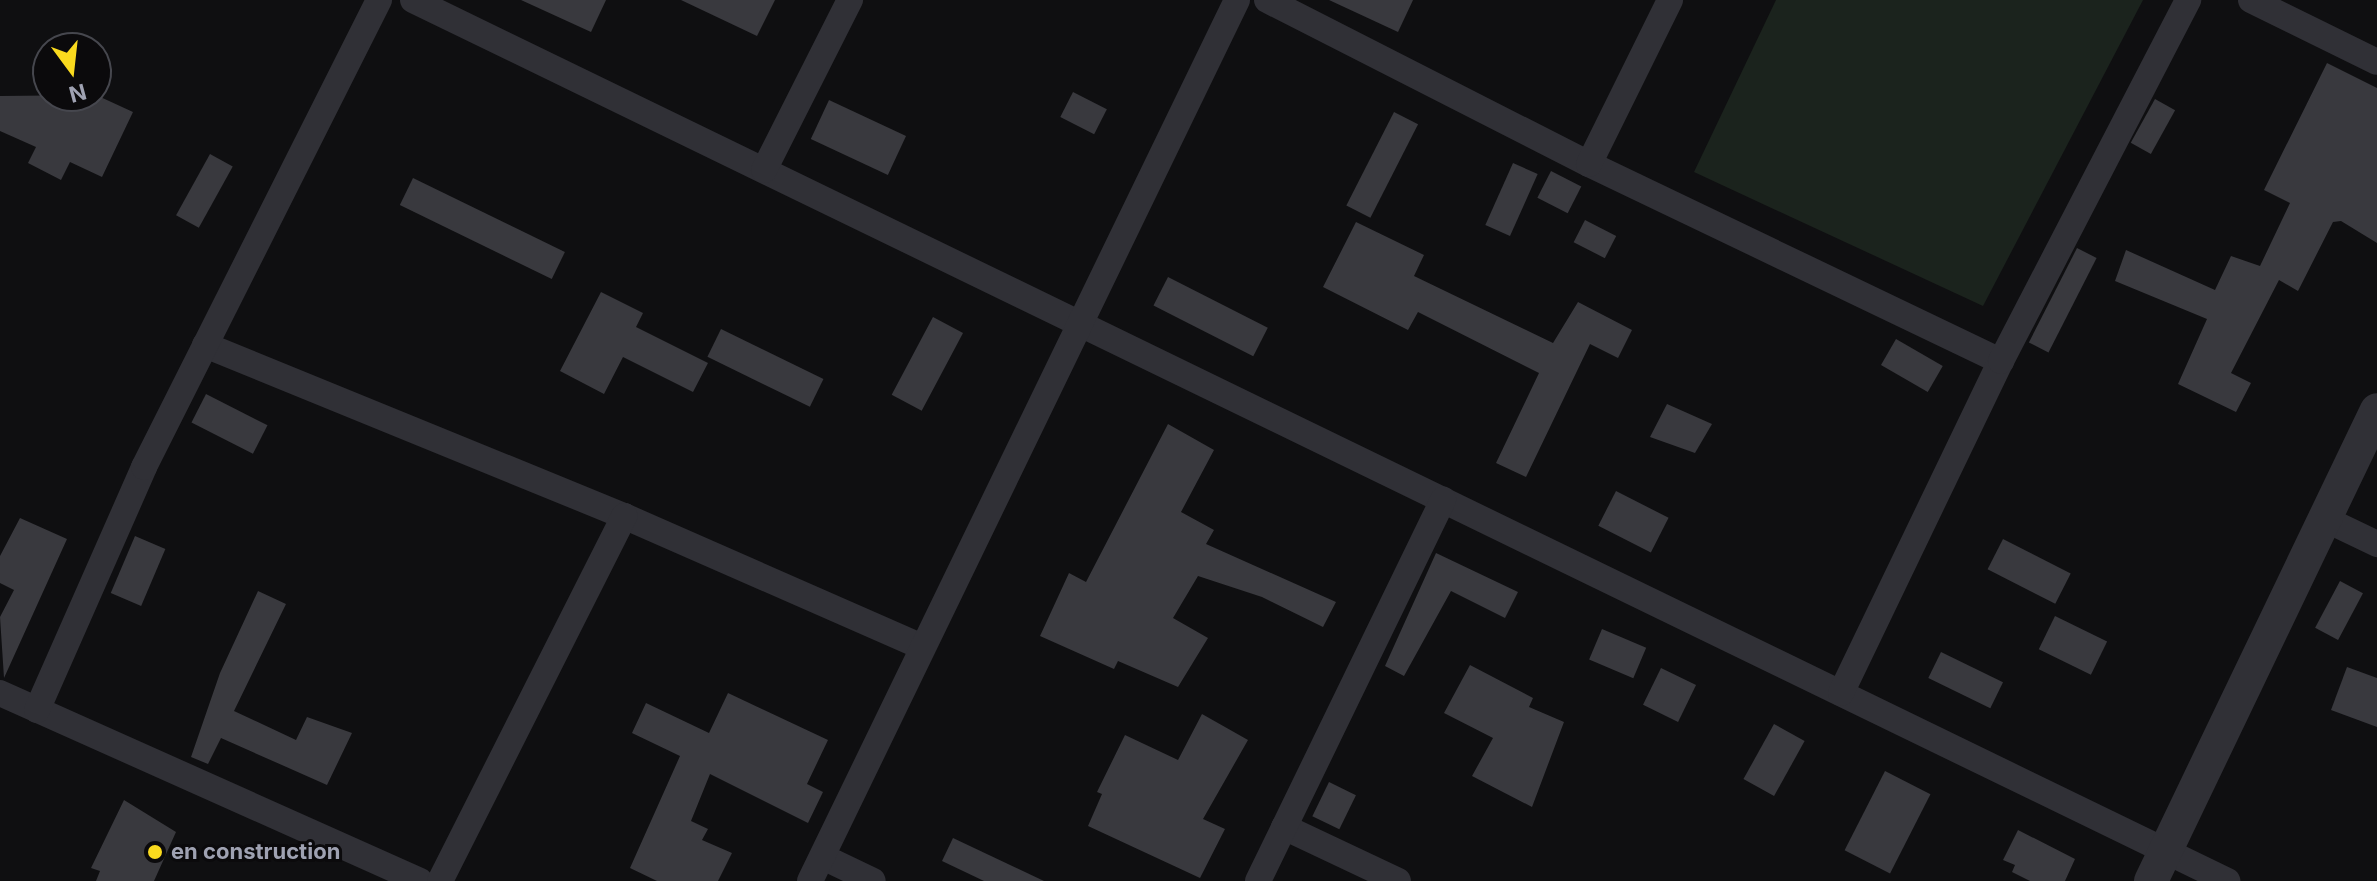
<!DOCTYPE html>
<style>
body{margin:0}
#map{position:relative;width:2377px;height:881px;overflow:hidden;background:#0f0f11;font-family:Inter,sans-serif}
div>[style]{position:absolute}
.green>*{inset:0;background:#1b231d}
.building>*{inset:0;background:#39393e;transform-origin:0 0}
.minor>*{height:26px;margin:-13px;padding:0 13px;transform-origin:13px;border-radius:13px;background:#303036}
.tertiary>*{height:34px;margin:-17px;padding:0 17px;transform-origin:17px;border-radius:17px;background:#303036}
.dots>*{width:22px;height:22px;translate:-50% -50%;box-sizing:border-box;border:4px solid #0b0a0c;border-radius:50%}
span{translate:-50% -50%;white-space:nowrap;text-align:center;line-height:1.15;-webkit-text-stroke:6px #0b0a0c;paint-order:stroke}
.poi-label{font-size:22px;color:#9fa2b2;font-weight:700}
.left{translate:0 -50%;text-align:left}
.north{position:absolute;left:32px;top:32px;width:80px;height:80px;box-sizing:border-box;background:#0b0a0c;border:2px solid #46474e;border-radius:50%;rotate:165deg;font-size:22px;font-weight:700;line-height:32px;text-align:center;color:#9fa2b2}
.north::after{content:'';display:block;margin:auto;width:28px;height:36px;background:#fada1e;clip-path:polygon(50% 0,100% 100%,50% 72%,0 100%)}
</style>
<div id="map">
<div class="green">
<i style="clip-path:polygon(1776px 0,2143px 0,1983px 306px,1694px 172px)"></i>
</div>
<div class="building">
<i style="clip-path:polygon(521px 0,606px 0,591px 32px)"></i>
<i style="clip-path:polygon(681px 0,775px 0,757px 36px)"></i>
<i style="clip-path:polygon(1329px 0,1413px 0,1398px 32px)"></i>
<i style="clip-path:polygon(2327px 63px,2377px 88px,2377px 243px,2341px 221px,2333px 222px,2298px 291px,2279px 280px,2231px 373px,2251px 383px,2236px 412px,2178px 384px,2207px 319px,2115px 281px,2126px 250px,2215px 290px,2231px 256px,2260px 266px,2290px 203px,2264px 190px)"></i>
<i style="left:1073px;top:92px;width:38px;height:28px;rotate:27deg"></i>
<i style="clip-path:polygon(96px 95px,133px 112px,102px 177px,70px 162px,61px 180px,28px 163px,36px 147px,0 131px,0 96px)"></i>
<i style="left:2155px;top:99px;width:23px;height:50px;rotate:29deg"></i>
<i style="left:829px;top:100px;width:85px;height:43px;rotate:25deg"></i>
<i style="left:1394px;top:112px;width:27px;height:105px;rotate:27deg"></i>
<i style="left:210px;top:154px;width:26px;height:70px;rotate:29deg"></i>
<i style="left:1513px;top:163px;width:27px;height:68px;rotate:24deg"></i>
<i style="left:1551px;top:171px;width:34px;height:30px;rotate:27deg"></i>
<i style="left:413px;top:178px;width:169px;height:30px;rotate:26deg"></i>
<i style="left:1585px;top:220px;width:35px;height:25px;rotate:27deg"></i>
<i style="clip-path:polygon(1356px 222px,1424px 255px,1414px 276px,1553px 343px,1578px 302px,1632px 330px,1618px 358px,1590px 344px,1526px 477px,1496px 463px,1539px 373px,1418px 312px,1408px 330px,1323px 287px)"></i>
<i style="left:2077px;top:248px;width:22px;height:106px;rotate:27deg"></i>
<i style="left:1168px;top:277px;width:112px;height:32px;rotate:27deg"></i>
<i style="clip-path:polygon(601px 292px,643px 313px,636px 327px,708px 363px,693px 392px,623px 357px,604px 394px,560px 371px)"></i>
<i style="left:933px;top:317px;width:34px;height:88px;rotate:28deg"></i>
<i style="left:721px;top:329px;width:114px;height:31px;rotate:26deg"></i>
<i style="left:1896px;top:339px;width:54px;height:30px;rotate:30deg"></i>
<i style="left:206px;top:394px;width:69px;height:32px;rotate:27deg"></i>
<i style="clip-path:polygon(1667px 404px,1712px 424px,1695px 453px,1650px 437px)"></i>
<i style="clip-path:polygon(1168px 424px,1214px 450px,1181px 512px,1214px 530px,1206px 544px,1336px 602px,1323px 627px,1262px 597px,1198px 576px,1173px 618px,1208px 638px,1178px 687px,1118px 661px,1114px 669px,1040px 636px,1069px 573px,1086px 582px)"></i>
<i style="left:1616px;top:491px;width:59px;height:39px;rotate:27deg"></i>
<i style="clip-path:polygon(20px 518px,67px 539px,4px 678px,0 617px,14px 590px,0 583px,0 556px)"></i>
<i style="left:135px;top:536px;width:33px;height:62px;rotate:23deg"></i>
<i style="left:2003px;top:539px;width:76px;height:34px;rotate:27deg"></i>
<i style="clip-path:polygon(1436px 553px,1518px 592px,1505px 618px,1451px 591px,1404px 676px,1385px 666px)"></i>
<i style="left:2340px;top:581px;width:26px;height:53px;rotate:28deg"></i>
<i style="clip-path:polygon(258px 591px,286px 604px,234px 711px,296px 740px,307px 717px,352px 733px,327px 785px,221px 738px,208px 764px,191px 757px,220px 673px)"></i>
<i style="left:2055px;top:616px;width:58px;height:37px;rotate:26deg"></i>
<i style="left:1602px;top:629px;width:48px;height:33px;rotate:23deg"></i>
<i style="left:1941px;top:652px;width:69px;height:29px;rotate:26deg"></i>
<i style="clip-path:polygon(1470px 665px,1533px 698px,1529px 707px,1564px 722px,1532px 807px,1472px 776px,1493px 738px,1444px 713px)"></i>
<i style="clip-path:polygon(2347px 667px,2377px 678px,2377px 727px,2331px 710px)"></i>
<i style="left:1661px;top:668px;width:39px;height:41px;rotate:26deg"></i>
<i style="clip-path:polygon(728px 693px,828px 740px,807px 784px,823px 792px,808px 823px,710px 774px,691px 821px,708px 829px,702px 840px,732px 853px,718px 881px,657px 881px,630px 868px,680px 756px,632px 733px,646px 703px,709px 733px)"></i>
<i style="clip-path:polygon(1202px 714px,1248px 740px,1203px 819px,1225px 829px,1200px 878px,1088px 826px,1102px 794px,1097px 792px,1125px 735px,1178px 760px)"></i>
<i style="left:1774px;top:724px;width:35px;height:63px;rotate:29deg"></i>
<i style="left:1885px;top:771px;width:51px;height:89px;rotate:27deg"></i>
<i style="left:1329px;top:782px;width:30px;height:38px;rotate:26deg"></i>
<i style="clip-path:polygon(124px 800px,176px 832px,154px 881px,96px 881px,100px 871px,91px 868px)"></i>
<i style="clip-path:polygon(2018px 830px,2075px 859px,2065px 881px,2030px 881px,2012px 872px,2015px 865px,2003px 860px)"></i>
<i style="clip-path:polygon(953px 838px,1044px 881px,984px 881px,942px 861px)"></i>
</div>
<div class="minor">
<i style="left:413px;top:0;width:2017px;rotate:25.9deg"></i>
<i style="left:1267px;top:0;width:361px;rotate:27deg"></i>
<i style="left:1589px;top:164px;width:457px;rotate:25.6deg"></i>
<i style="left:2251px;top:0;width:140px;rotate:26.2deg"></i>
<i style="left:1589px;top:164px;width:183px;rotate:-63.7deg"></i>
<i style="left:764px;top:170px;width:191px;rotate:-63.2deg"></i>
<i style="left:205px;top:345px;width:453px;rotate:22.2deg"></i>
<i style="left:624px;top:516px;width:323px;rotate:23.7deg"></i>
<i style="left:2325px;top:519px;width:58px;rotate:25.7deg"></i>
<i style="left:0;top:693px;width:460px;rotate:24.1deg"></i>
<i style="left:1841px;top:693px;width:369px;rotate:-64.3deg"></i>
<i style="left:2001px;top:361px;width:407px;rotate:-62.6deg"></i>
<i style="left:37px;top:710px;width:266px;rotate:-66.2deg"></i>
<i style="left:144px;top:467px;width:523px;rotate:-63.29deg"></i>
<i style="left:1284px;top:827px;width:126px;rotate:25.3deg"></i>
<i style="left:823px;top:857px;width:55px;rotate:25.6deg"></i>
<i style="left:440px;top:881px;width:409px;rotate:-63.2deg"></i>
<i style="left:810px;top:881px;width:979px;rotate:-64.14deg"></i>
<i style="left:1258px;top:881px;width:424px;rotate:-64.1deg"></i>
</div>
<div class="tertiary">
<i style="left:2151px;top:881px;width:522px;rotate:-64.37deg"></i>
</div>
<div class="dots">
<i style="left:155px;top:852px;background:#fada1e"></i>
</div>
<div class="poi-label">
<span class="left" style="left:171px;top:852px">en construction</span>
</div>
<div class="north">N</div>
</div>
